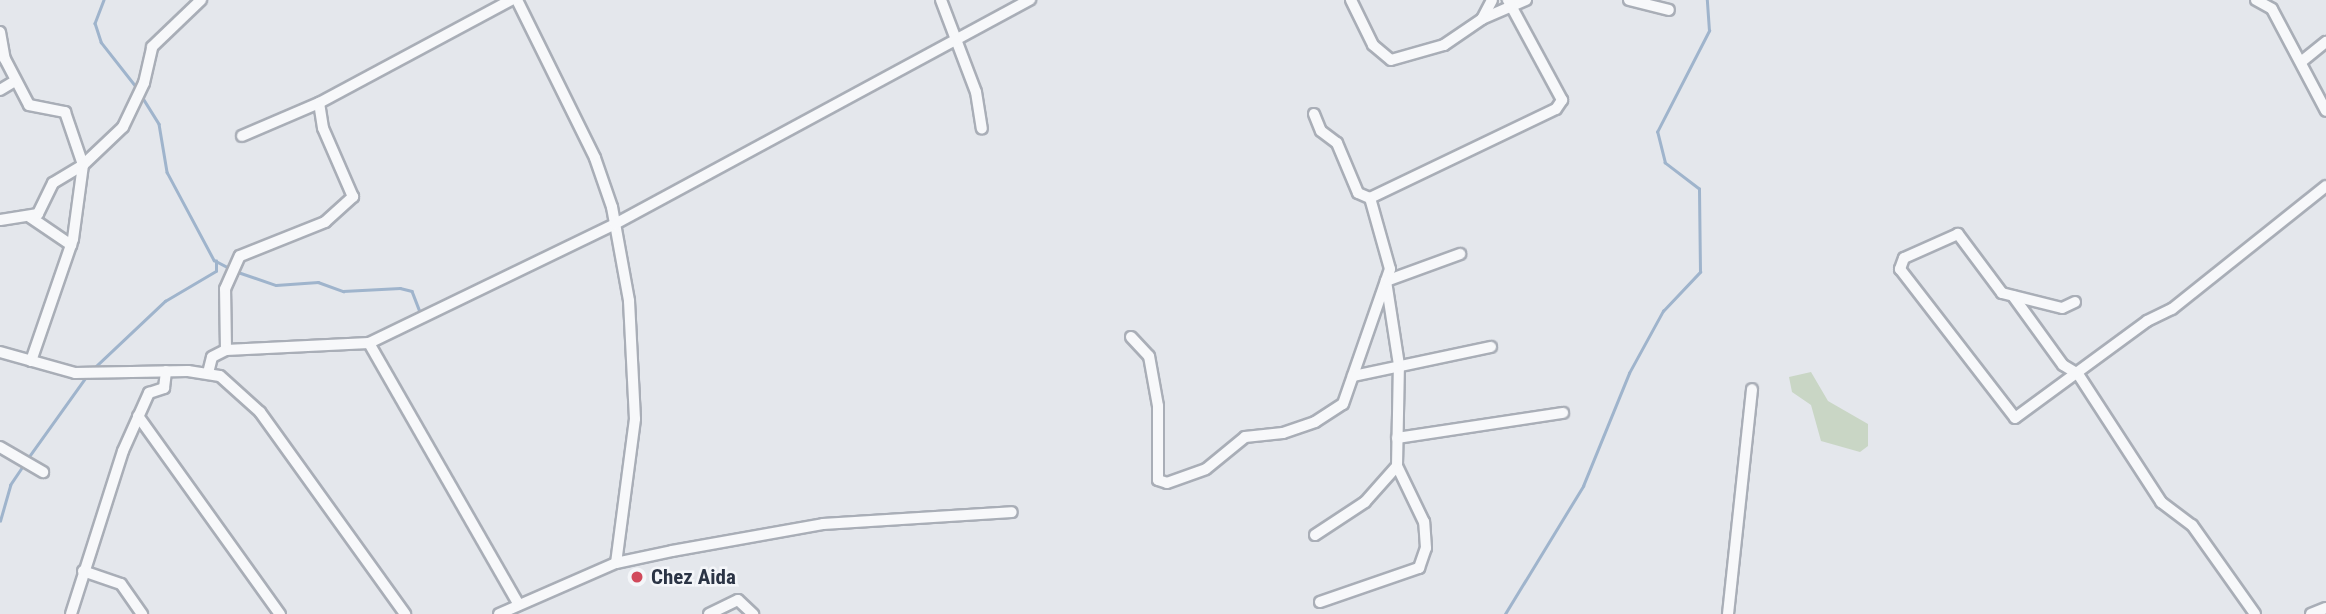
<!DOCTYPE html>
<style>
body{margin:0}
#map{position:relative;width:2326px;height:614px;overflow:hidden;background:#e4e7ec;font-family:"Roboto Condensed",sans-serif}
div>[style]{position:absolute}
.green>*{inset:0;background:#c9d6c5}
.stream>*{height:2.5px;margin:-1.25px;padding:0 1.25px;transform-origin:1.25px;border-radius:1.25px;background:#9fb4cc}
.roads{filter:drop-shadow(2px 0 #a9aeb7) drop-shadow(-2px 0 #a9aeb7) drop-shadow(0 2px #a9aeb7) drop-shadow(0 -2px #a9aeb7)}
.street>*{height:10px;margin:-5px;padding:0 5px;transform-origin:5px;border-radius:5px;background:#f7f8fa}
.dots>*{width:19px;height:19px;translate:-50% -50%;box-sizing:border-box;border:4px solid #f4f6f9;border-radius:50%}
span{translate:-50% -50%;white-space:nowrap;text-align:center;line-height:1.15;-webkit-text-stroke:5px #f4f6f9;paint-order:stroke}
.poi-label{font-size:21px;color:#2b3445;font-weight:700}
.left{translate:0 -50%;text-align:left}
</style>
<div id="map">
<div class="green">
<i style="clip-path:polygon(1811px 372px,1828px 401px,1868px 424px,1868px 446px,1860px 452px,1821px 441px,1811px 405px,1792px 392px,1789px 377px)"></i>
</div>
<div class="stream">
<i style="left:104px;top:0;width:25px;rotate:111deg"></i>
<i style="left:95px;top:23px;width:20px;rotate:72deg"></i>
<i style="left:101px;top:42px;width:60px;rotate:51.8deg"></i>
<i style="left:141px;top:95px;width:34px;rotate:58deg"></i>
<i style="left:159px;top:124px;width:49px;rotate:80.5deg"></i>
<i style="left:167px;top:172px;width:100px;rotate:61.9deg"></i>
<i style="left:214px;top:260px;width:17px;rotate:28deg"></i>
<i style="left:235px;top:271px;width:43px;rotate:18.9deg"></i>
<i style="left:276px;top:285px;width:42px;rotate:-4.1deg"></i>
<i style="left:318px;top:282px;width:27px;rotate:20deg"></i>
<i style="left:343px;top:291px;width:57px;rotate:-3deg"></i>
<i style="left:400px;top:288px;width:12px;rotate:14deg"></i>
<i style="left:412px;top:291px;width:25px;rotate:69deg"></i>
<i style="left:93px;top:369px;width:99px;rotate:-43.4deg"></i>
<i style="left:165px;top:301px;width:59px;rotate:-30.5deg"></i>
<i style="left:216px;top:271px;width:10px;rotate:-90deg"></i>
<i style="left:28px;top:458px;width:100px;rotate:-54.4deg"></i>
<i style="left:0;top:521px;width:37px;rotate:-74deg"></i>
<i style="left:10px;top:485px;width:25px;rotate:-56deg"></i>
<i style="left:1505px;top:614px;width:150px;rotate:-58.6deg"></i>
<i style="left:1583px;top:486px;width:122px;rotate:-67.8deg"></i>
<i style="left:1629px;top:373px;width:71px;rotate:-61.3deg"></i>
<i style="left:1663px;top:311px;width:54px;rotate:-46.5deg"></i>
<i style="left:1700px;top:272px;width:83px;rotate:-90.7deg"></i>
<i style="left:1699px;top:189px;width:43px;rotate:-142.6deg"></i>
<i style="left:1665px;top:163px;width:32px;rotate:-104deg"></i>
<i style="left:1657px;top:132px;width:114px;rotate:-62.8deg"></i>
<i style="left:1709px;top:31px;width:31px;rotate:-94deg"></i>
</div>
<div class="roads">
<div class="street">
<i style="left:517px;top:0;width:176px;rotate:63.7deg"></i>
<i style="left:595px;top:158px;width:52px;rotate:70.9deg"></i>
<i style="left:612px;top:207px;width:96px;rotate:79.7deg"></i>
<i style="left:629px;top:301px;width:118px;rotate:87.1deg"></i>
<i style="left:635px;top:419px;width:145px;rotate:97.5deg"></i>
<i style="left:941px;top:0;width:98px;rotate:69.2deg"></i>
<i style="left:976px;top:92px;width:37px;rotate:81deg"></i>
<i style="left:1351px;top:0;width:50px;rotate:63.9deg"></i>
<i style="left:1373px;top:45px;width:23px;rotate:40deg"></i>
<i style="left:1391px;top:60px;width:55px;rotate:-15.8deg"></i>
<i style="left:1444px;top:45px;width:46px;rotate:-34.4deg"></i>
<i style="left:1482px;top:19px;width:21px;rotate:-62deg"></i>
<i style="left:1629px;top:0;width:41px;rotate:14deg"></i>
<i style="left:2256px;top:0;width:18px;rotate:29deg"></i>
<i style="left:2272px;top:9px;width:115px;rotate:62.1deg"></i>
<i style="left:1482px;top:19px;width:48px;rotate:-23.4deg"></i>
<i style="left:0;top:32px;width:27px;rotate:80deg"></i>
<i style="left:5px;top:59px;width:52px;rotate:62.4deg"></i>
<i style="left:29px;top:105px;width:37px;rotate:11deg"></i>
<i style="left:65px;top:112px;width:56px;rotate:71.2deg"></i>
<i style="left:83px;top:165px;width:35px;rotate:149deg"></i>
<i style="left:53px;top:183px;width:34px;rotate:116deg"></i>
<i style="left:38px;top:214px;width:38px;rotate:171deg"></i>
<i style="left:2301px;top:62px;width:32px;rotate:-39deg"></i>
<i style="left:0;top:90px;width:17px;rotate:-31deg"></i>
<i style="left:1314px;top:114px;width:18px;rotate:68deg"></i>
<i style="left:1321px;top:131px;width:20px;rotate:37deg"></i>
<i style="left:1337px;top:143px;width:54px;rotate:67.2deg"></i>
<i style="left:1358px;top:193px;width:13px;rotate:23deg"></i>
<i style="left:1370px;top:198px;width:206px;rotate:-25.6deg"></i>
<i style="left:1556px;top:109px;width:11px;rotate:-56deg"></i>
<i style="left:1562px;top:100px;width:114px;rotate:-118.4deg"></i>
<i style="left:242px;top:136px;width:84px;rotate:-23.2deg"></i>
<i style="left:30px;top:217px;width:50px;rotate:34.3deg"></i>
<i style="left:2013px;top:296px;width:85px;rotate:54.1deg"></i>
<i style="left:2063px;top:365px;width:17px;rotate:31deg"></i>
<i style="left:2078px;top:374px;width:153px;rotate:57deg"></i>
<i style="left:2161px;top:502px;width:39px;rotate:37deg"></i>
<i style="left:2192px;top:525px;width:109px;rotate:54.7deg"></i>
<i style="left:2075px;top:302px;width:14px;rotate:155deg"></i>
<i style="left:2062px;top:308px;width:62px;rotate:-166deg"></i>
<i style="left:2002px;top:293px;width:74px;rotate:-126.7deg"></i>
<i style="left:1958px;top:234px;width:59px;rotate:156deg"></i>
<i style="left:1904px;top:258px;width:12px;rotate:110deg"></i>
<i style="left:1900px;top:269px;width:188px;rotate:52.3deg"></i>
<i style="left:2015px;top:418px;width:164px;rotate:-36.3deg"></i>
<i style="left:2147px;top:321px;width:28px;rotate:-26deg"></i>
<i style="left:2172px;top:309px;width:197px;rotate:-38.6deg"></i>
<i style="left:1131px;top:337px;width:26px;rotate:47deg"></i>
<i style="left:1149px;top:356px;width:51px;rotate:79.8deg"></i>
<i style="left:1158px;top:406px;width:74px;rotate:90deg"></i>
<i style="left:1158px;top:480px;width:9px;rotate:18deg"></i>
<i style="left:1167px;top:483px;width:41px;rotate:-19.7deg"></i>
<i style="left:1206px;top:469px;width:50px;rotate:-39.4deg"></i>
<i style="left:1245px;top:437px;width:38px;rotate:-6deg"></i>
<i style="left:1283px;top:433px;width:34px;rotate:-19deg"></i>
<i style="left:1315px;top:422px;width:33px;rotate:-33deg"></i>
<i style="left:1343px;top:404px;width:143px;rotate:-70.8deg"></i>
<i style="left:1390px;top:269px;width:74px;rotate:-105.7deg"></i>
<i style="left:369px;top:343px;width:300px;rotate:60.2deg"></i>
<i style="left:226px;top:350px;width:61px;rotate:-90.9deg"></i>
<i style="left:225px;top:289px;width:36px;rotate:-66deg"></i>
<i style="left:240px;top:256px;width:92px;rotate:-21.8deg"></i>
<i style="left:325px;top:222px;width:38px;rotate:-42deg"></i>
<i style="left:353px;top:197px;width:75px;rotate:-113.5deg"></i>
<i style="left:323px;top:128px;width:25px;rotate:-99deg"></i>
<i style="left:319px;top:103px;width:218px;rotate:-28.2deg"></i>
<i style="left:0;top:352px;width:78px;rotate:15.6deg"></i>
<i style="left:75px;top:373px;width:113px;rotate:-1deg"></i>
<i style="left:188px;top:371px;width:32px;rotate:9deg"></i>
<i style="left:220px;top:376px;width:54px;rotate:42deg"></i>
<i style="left:260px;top:412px;width:249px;rotate:54.3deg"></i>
<i style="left:31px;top:361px;width:129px;rotate:-71deg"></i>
<i style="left:73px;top:239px;width:75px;rotate:-82.3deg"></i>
<i style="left:83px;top:165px;width:55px;rotate:-43.5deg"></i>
<i style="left:123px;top:127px;width:49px;rotate:-64.5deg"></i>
<i style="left:144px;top:83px;width:37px;rotate:-77deg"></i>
<i style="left:152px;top:47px;width:68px;rotate:-43.8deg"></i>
<i style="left:208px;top:373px;width:16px;rotate:-76deg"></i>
<i style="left:212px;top:357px;width:16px;rotate:-27deg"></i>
<i style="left:226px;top:350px;width:143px;rotate:-2.8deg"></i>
<i style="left:369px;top:343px;width:273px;rotate:-25.8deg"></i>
<i style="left:615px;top:224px;width:472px;rotate:-28.4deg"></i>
<i style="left:1353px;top:376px;width:141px;rotate:-11.9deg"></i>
<i style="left:138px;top:416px;width:244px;rotate:54.4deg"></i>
<i style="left:1397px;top:438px;width:168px;rotate:-8.6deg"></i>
<i style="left:0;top:447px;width:50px;rotate:30.2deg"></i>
<i style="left:1315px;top:535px;width:60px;rotate:-33.4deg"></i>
<i style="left:1365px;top:502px;width:48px;rotate:-48.4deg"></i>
<i style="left:1397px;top:466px;width:101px;rotate:-88.9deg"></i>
<i style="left:1399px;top:365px;width:85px;rotate:-98.8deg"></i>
<i style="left:1386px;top:281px;width:79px;rotate:-20deg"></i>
<i style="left:83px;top:571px;width:40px;rotate:18.9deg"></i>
<i style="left:121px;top:584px;width:37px;rotate:55deg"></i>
<i style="left:1320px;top:602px;width:105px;rotate:-19deg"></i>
<i style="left:1419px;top:568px;width:21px;rotate:-71deg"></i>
<i style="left:1426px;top:548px;width:26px;rotate:-94deg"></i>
<i style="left:1424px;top:522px;width:62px;rotate:-115.7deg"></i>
<i style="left:71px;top:614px;width:171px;rotate:-72.3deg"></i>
<i style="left:123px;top:451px;width:64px;rotate:-65.9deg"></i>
<i style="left:149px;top:393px;width:16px;rotate:-18deg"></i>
<i style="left:164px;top:388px;width:17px;rotate:-83deg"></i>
<i style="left:499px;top:614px;width:128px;rotate:-23.6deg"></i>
<i style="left:616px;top:563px;width:57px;rotate:-12.1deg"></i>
<i style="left:672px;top:551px;width:153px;rotate:-10.1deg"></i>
<i style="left:823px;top:524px;width:189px;rotate:-3.6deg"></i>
<i style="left:709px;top:614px;width:32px;rotate:-26deg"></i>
<i style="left:738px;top:600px;width:21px;rotate:43deg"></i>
<i style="left:1728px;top:614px;width:226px;rotate:-83.9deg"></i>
<i style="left:2311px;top:614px;width:16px;rotate:-22deg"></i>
</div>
</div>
<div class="dots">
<i style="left:637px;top:577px;background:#d1495b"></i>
</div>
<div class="poi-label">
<span class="left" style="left:651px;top:577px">Chez Aida</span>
</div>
</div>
